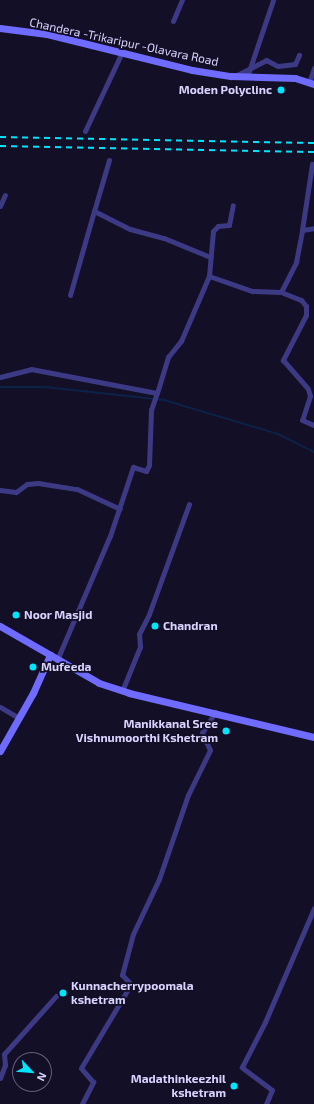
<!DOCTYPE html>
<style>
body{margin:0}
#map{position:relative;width:314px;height:1104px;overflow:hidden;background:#130f26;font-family:"Exo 2",sans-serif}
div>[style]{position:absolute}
.stream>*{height:2px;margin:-1px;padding:0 1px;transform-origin:1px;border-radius:1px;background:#0c2248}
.street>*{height:5px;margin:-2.5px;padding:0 2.5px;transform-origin:2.5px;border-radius:2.5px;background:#3d3a85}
.secondary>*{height:7px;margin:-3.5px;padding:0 3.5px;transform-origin:3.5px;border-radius:3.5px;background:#6f6bff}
.rail>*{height:2px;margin-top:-1px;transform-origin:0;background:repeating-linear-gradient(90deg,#00e5ff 0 6px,transparent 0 11px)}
.dots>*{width:11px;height:11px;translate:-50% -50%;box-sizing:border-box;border:2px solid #130f26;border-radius:50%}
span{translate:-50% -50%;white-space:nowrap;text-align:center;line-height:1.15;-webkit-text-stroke:3.5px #130f26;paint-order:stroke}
.street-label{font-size:12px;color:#d9d4ff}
.poi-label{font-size:12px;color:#d9d4ff;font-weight:700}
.right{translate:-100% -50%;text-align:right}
.left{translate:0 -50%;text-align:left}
.north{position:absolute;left:12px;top:1052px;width:40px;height:40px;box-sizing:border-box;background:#130f26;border:1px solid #625e7d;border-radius:50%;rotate:116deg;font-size:11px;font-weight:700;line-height:16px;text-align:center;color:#d9d4ff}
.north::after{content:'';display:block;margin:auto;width:14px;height:18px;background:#00e5ff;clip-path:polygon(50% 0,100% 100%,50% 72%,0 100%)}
</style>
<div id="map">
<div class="stream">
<i style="left:0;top:387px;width:45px"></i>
<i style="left:45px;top:387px;width:120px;rotate:6.2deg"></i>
<i style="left:164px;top:400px;width:119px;rotate:16.6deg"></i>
<i style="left:278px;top:434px;width:40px;rotate:26.6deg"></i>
</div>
<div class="street">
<i style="left:173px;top:21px;width:23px;rotate:-67deg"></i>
<i style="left:237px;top:75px;width:33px;rotate:-27deg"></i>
<i style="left:266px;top:60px;width:13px;rotate:27deg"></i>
<i style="left:278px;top:66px;width:17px;rotate:-7deg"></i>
<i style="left:295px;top:64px;width:10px;rotate:-66deg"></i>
<i style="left:247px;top:77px;width:81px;rotate:-71.3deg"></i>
<i style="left:309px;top:82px;width:15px;rotate:-70deg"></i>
<i style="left:85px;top:131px;width:87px;rotate:-64.9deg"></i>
<i style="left:109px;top:160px;width:53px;rotate:106.4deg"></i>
<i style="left:94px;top:211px;width:40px;rotate:26.6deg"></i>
<i style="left:130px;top:229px;width:35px;rotate:15deg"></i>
<i style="left:164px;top:238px;width:50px;rotate:22.4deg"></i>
<i style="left:0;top:206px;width:12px;rotate:-66deg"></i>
<i style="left:302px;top:230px;width:67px;rotate:-81.4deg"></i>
<i style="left:209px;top:276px;width:45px;rotate:-84.9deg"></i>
<i style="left:213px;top:231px;width:7px;rotate:-45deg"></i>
<i style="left:218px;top:226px;width:11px;rotate:-5deg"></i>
<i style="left:229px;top:225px;width:20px;rotate:-79deg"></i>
<i style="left:281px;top:292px;width:22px;rotate:22deg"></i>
<i style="left:301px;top:300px;width:8px;rotate:50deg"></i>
<i style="left:306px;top:306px;width:9px;rotate:90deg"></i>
<i style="left:306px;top:315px;width:51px;rotate:117.1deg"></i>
<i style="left:283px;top:360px;width:38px;rotate:49deg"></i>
<i style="left:308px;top:389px;width:7px;rotate:74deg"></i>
<i style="left:310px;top:396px;width:25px;rotate:108deg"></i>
<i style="left:302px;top:420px;width:13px;rotate:23deg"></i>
<i style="left:70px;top:295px;width:87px;rotate:-74.1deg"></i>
<i style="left:0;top:377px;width:32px;rotate:-14deg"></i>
<i style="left:31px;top:369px;width:128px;rotate:10.8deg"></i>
<i style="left:157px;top:393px;width:38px;rotate:-73deg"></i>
<i style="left:168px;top:357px;width:21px;rotate:-51deg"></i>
<i style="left:181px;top:341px;width:71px;rotate:-66.7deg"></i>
<i style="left:209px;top:276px;width:46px;rotate:19.2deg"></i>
<i style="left:252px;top:291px;width:29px;rotate:2deg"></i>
<i style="left:281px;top:292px;width:34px;rotate:-63deg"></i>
<i style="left:296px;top:262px;width:33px;rotate:-79deg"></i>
<i style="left:302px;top:230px;width:12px;rotate:-9deg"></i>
<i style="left:0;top:490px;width:16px;rotate:7deg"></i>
<i style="left:16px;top:492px;width:14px;rotate:-36deg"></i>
<i style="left:27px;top:484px;width:11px;rotate:-5deg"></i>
<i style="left:38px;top:483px;width:39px;rotate:9deg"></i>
<i style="left:77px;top:489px;width:47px;rotate:24.9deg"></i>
<i style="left:57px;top:660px;width:135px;rotate:-66.9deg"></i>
<i style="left:110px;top:536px;width:73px;rotate:-71.6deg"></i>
<i style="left:133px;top:467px;width:14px;rotate:17deg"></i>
<i style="left:146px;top:471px;width:7px;rotate:-63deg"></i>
<i style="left:149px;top:465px;width:55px;rotate:-87.9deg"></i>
<i style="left:151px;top:410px;width:18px;rotate:-71deg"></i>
<i style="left:122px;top:691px;width:48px;rotate:-67.8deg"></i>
<i style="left:140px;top:647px;width:13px;rotate:-94deg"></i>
<i style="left:139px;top:634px;width:22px;rotate:-63deg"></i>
<i style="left:149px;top:614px;width:117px;rotate:-70deg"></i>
<i style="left:0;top:707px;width:22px;rotate:30deg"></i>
<i style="left:4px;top:1054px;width:78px;rotate:-48.1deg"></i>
<i style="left:0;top:1078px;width:14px;rotate:-69deg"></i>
<i style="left:5px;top:1065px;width:11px;rotate:-95deg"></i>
<i style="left:82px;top:1104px;width:25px;rotate:-63deg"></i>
<i style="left:93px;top:1082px;width:18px;rotate:-131deg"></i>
<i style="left:81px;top:1068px;width:98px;rotate:-59.2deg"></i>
<i style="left:131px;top:984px;width:13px;rotate:-135deg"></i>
<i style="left:122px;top:975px;width:42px;rotate:-75deg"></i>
<i style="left:133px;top:934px;width:61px;rotate:-64.7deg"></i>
<i style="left:159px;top:879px;width:89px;rotate:-71deg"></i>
<i style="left:188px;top:795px;width:50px;rotate:-63.9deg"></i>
<i style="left:210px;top:750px;width:19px;rotate:-115deg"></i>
<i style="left:202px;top:733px;width:25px;rotate:-58deg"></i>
<i style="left:266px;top:1104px;width:15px;rotate:-67deg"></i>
<i style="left:272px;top:1090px;width:38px;rotate:-143deg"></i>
<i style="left:242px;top:1067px;width:51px;rotate:-62.9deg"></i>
<i style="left:265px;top:1022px;width:124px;rotate:-66.7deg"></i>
</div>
<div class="secondary">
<i style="left:0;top:28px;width:47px;rotate:7.3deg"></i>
<i style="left:47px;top:34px;width:149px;rotate:13.9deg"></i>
<i style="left:192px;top:70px;width:39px;rotate:9deg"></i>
<i style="left:231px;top:76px;width:64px;rotate:1.8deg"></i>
<i style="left:295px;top:78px;width:20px;rotate:18deg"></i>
<i style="left:0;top:626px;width:114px;rotate:29.9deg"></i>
<i style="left:99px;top:683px;width:32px;rotate:18deg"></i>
<i style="left:129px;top:693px;width:190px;rotate:13.4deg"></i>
<i style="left:0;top:751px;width:67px;rotate:-60.4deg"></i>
<i style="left:33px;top:693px;width:42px;rotate:-65.9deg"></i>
</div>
<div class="rail">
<i style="left:0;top:137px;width:314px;rotate:1.1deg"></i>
<i style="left:0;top:146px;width:314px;rotate:1.1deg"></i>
</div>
<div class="dots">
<i style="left:281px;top:90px;background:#00e5ff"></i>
<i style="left:16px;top:615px;background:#00e5ff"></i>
<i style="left:155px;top:626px;background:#00e5ff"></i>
<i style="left:33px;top:667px;background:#00e5ff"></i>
<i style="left:226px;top:731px;background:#00e5ff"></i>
<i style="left:63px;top:993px;background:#00e5ff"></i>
<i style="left:234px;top:1086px;background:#00e5ff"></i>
</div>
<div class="street-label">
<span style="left:124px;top:42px;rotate:12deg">Chandera -Trikaripur -Olavara Road</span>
</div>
<div class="poi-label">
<span class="right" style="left:272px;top:90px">Moden Polyclinc</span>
<span class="left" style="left:24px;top:615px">Noor Masjid</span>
<span class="left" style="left:163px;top:626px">Chandran</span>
<span class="left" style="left:41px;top:667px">Mufeeda</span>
<span class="right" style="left:218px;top:731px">Manikkanal Sree<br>Vishnumoorthi Kshetram</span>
<span class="left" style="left:71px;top:993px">Kunnacherrypoomala<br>kshetram</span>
<span class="right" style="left:226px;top:1086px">Madathinkeezhil<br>kshetram</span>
</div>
<div class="north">N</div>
</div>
